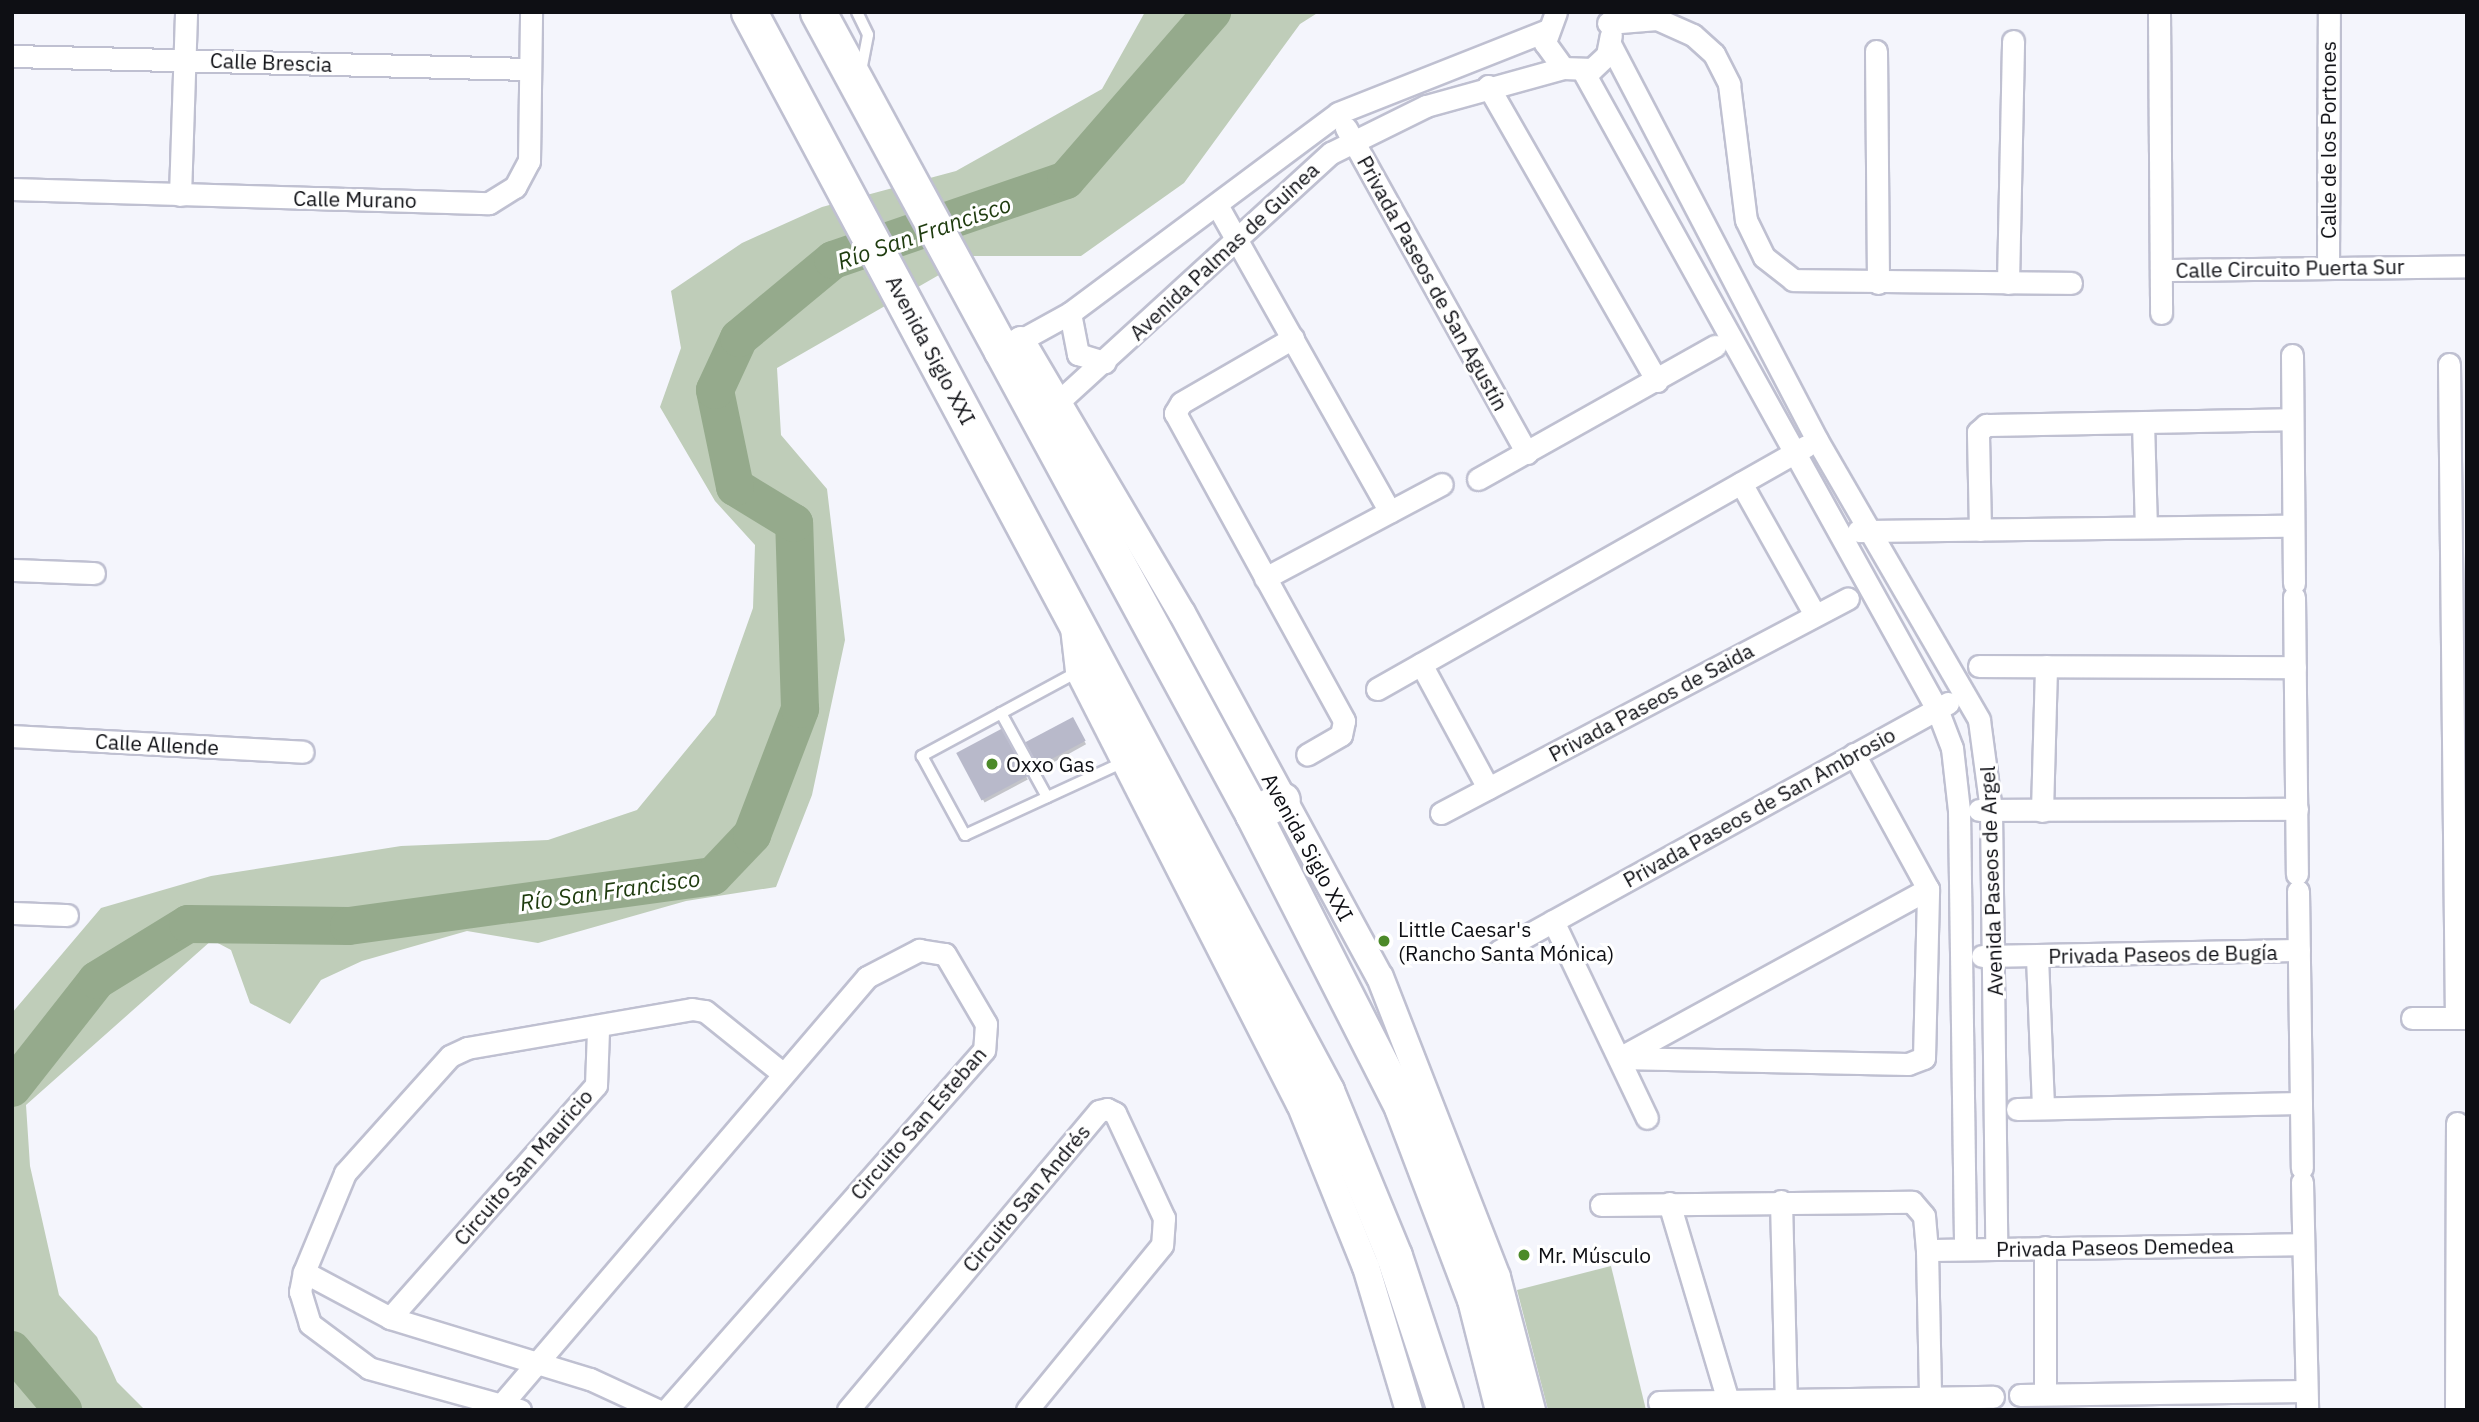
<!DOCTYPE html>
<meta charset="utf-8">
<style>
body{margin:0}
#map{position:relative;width:2479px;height:1422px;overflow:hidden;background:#f4f5fc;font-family:"IBM Plex Sans",sans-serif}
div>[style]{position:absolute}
.green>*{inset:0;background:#bfcdb9}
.shadow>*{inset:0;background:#0003;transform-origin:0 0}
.river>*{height:38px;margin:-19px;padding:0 19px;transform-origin:19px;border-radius:19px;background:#95aa8c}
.building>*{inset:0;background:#b8b9ca;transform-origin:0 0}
.roads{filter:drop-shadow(2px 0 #bfc0d1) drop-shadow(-2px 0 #bfc0d1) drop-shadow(0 2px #bfc0d1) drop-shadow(0 -2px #bfc0d1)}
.service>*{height:10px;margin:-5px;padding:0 5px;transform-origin:5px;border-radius:5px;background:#fff}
.minor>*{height:21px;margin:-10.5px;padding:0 10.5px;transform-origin:10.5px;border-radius:10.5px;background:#fff}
.tertiary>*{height:26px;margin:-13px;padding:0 13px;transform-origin:13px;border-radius:13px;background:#fff}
.trunk>*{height:35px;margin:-17.5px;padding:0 17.5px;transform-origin:17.5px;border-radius:17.5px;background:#fff}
.dots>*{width:19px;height:19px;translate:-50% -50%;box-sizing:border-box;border:4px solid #fff;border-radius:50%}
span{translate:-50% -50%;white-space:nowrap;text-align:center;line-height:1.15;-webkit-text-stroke:6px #fff;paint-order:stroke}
.street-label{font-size:21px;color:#0e0f14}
.poi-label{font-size:21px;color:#0e0f14}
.left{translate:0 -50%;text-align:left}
.water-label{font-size:23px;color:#1e3b0e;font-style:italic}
.frame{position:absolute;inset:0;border:14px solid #0e0f14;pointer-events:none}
</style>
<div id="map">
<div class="green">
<i style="clip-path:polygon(1145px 12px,1319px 12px,1300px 24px,1184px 183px,1081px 256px,972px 256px,777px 368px,781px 435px,827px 489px,845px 640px,812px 795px,776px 887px,686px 901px,538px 943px,467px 931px,362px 961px,321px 980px,290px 1024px,250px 1003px,231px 950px,212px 940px,26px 1105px,30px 1166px,59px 1295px,97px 1337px,117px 1382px,145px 1410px,12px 1410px,12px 1013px,101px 908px,211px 876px,401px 846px,548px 840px,637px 810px,715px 715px,753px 608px,755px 545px,715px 501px,660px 407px,681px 348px,671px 291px,742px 243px,822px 207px,956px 171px,1102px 89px)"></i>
<i style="clip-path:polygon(1611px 1266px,1646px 1410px,1548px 1410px,1517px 1290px)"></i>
</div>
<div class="shadow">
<i style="left:1072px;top:719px;width:29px;height:50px;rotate:61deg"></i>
<i style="left:1002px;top:731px;width:55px;height:49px;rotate:62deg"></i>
</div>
<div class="river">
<i style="left:12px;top:1088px;width:137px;rotate:-51.8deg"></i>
<i style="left:97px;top:980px;width:107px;rotate:-31.6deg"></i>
<i style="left:188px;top:924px;width:161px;rotate:0.7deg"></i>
<i style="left:349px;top:926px;width:367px;rotate:-7.8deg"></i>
<i style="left:713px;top:876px;width:57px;rotate:-46.4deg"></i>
<i style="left:752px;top:835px;width:135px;rotate:-69.1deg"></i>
<i style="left:800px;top:709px;width:186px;rotate:-91.8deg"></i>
<i style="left:794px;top:523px;width:69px;rotate:-148.6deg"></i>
<i style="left:735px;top:487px;width:99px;rotate:-101.7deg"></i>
<i style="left:715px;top:390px;width:57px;rotate:-65.2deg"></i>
<i style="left:739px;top:338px;width:122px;rotate:-39.7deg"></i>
<i style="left:833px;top:260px;width:246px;rotate:-18.9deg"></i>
<i style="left:1066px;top:180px;width:223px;rotate:-49deg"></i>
<i style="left:12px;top:1350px;width:79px;rotate:49.6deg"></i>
</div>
<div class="building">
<i style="left:1073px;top:717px;width:27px;height:54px;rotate:62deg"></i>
<i style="left:1003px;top:728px;width:54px;height:53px;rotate:62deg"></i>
</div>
<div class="roads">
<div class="service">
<i style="left:857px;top:12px;width:25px;rotate:64deg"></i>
<i style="left:868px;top:35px;width:37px;rotate:101deg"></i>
<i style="left:1079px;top:671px;width:179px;rotate:151.6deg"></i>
<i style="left:922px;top:756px;width:90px;rotate:61.4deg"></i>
<i style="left:965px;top:835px;width:177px;rotate:-24.7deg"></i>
<i style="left:1001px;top:713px;width:96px;rotate:61.3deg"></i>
</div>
<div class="minor">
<i style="left:1556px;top:12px;width:33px;rotate:110deg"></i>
<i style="left:1545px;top:43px;width:31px;rotate:54deg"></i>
<i style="left:1563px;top:68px;width:29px;rotate:2deg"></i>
<i style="left:1592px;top:69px;width:21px;rotate:-43deg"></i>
<i style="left:1607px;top:55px;width:20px;rotate:-79deg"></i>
<i style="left:2159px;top:12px;width:301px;rotate:89.6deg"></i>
<i style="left:1608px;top:23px;width:49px;rotate:-4.7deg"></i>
<i style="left:1657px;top:19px;width:39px;rotate:24deg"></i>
<i style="left:1693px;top:35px;width:28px;rotate:42deg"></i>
<i style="left:1714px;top:54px;width:34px;rotate:63deg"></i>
<i style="left:1729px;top:84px;width:137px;rotate:82.9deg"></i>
<i style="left:1746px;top:220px;width:41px;rotate:64.1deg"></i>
<i style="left:1764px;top:257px;width:37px;rotate:38deg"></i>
<i style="left:1793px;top:280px;width:278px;rotate:0.6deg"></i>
<i style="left:1611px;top:46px;width:445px;rotate:62.4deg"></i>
<i style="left:1817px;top:440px;width:323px;rotate:59.9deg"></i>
<i style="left:1979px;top:720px;width:91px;rotate:82.4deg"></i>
<i style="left:1991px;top:810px;width:438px;rotate:89.3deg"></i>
<i style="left:1876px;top:51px;width:232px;rotate:89.5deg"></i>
<i style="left:12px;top:56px;width:518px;rotate:1.44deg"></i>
<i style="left:1583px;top:71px;width:730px;rotate:60.98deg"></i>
<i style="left:1937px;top:709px;width:42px;rotate:69deg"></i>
<i style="left:1952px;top:748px;width:62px;rotate:83.6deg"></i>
<i style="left:1959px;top:810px;width:439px;rotate:89.2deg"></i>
<i style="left:1488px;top:86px;width:340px;rotate:60.2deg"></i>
<i style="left:1346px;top:128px;width:372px;rotate:60.9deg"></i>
<i style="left:12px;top:189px;width:477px;rotate:1.7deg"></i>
<i style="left:489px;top:203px;width:31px;rotate:-32deg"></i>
<i style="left:515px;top:187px;width:30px;rotate:-62deg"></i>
<i style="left:529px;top:161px;width:149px;rotate:-89.2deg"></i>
<i style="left:180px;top:195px;width:183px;rotate:-88.1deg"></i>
<i style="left:1217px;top:205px;width:352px;rotate:60.6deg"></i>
<i style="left:2328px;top:268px;width:256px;rotate:-89.8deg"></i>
<i style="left:2161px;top:270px;width:306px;rotate:-0.7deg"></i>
<i style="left:2008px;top:283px;width:242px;rotate:-88.8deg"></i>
<i style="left:1070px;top:313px;width:42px;rotate:79deg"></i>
<i style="left:1078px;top:354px;width:28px;rotate:17deg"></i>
<i style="left:1293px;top:338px;width:129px;rotate:149.9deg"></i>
<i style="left:1181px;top:403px;width:12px;rotate:121deg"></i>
<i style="left:1175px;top:413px;width:351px;rotate:61.2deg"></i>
<i style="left:1344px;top:721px;width:14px;rotate:102deg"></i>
<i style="left:1341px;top:735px;width:39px;rotate:150deg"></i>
<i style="left:1021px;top:340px;width:56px;rotate:-28.9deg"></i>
<i style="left:1070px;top:313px;width:334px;rotate:-36.7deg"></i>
<i style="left:1338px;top:113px;width:223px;rotate:-21.6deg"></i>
<i style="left:2292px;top:355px;width:228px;rotate:89.5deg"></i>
<i style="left:2449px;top:364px;width:654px;rotate:89.39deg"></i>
<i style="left:1057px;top:403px;width:371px;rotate:-42.4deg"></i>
<i style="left:1331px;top:153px;width:106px;rotate:-26.3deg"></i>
<i style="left:1426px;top:106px;width:142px;rotate:-15.5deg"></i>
<i style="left:2143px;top:422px;width:105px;rotate:88.4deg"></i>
<i style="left:1478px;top:479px;width:272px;rotate:-29.3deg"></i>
<i style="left:1741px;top:483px;width:151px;rotate:60.7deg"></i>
<i style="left:1980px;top:530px;width:98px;rotate:-91.2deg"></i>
<i style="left:1978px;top:432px;width:11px;rotate:-41deg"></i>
<i style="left:1986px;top:425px;width:306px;rotate:-1.1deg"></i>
<i style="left:1858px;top:531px;width:435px;rotate:-0.7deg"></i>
<i style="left:12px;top:570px;width:82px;rotate:2.1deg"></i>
<i style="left:1265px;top:578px;width:200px;rotate:-28deg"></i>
<i style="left:2294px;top:597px;width:277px;rotate:89.4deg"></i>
<i style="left:1421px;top:664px;width:141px;rotate:61.6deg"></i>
<i style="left:1979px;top:666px;width:316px;rotate:0.2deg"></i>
<i style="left:1377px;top:689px;width:493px;rotate:-29.5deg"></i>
<i style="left:12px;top:736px;width:291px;rotate:3.1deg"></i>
<i style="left:1979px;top:810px;width:318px;rotate:-0.2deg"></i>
<i style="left:2042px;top:811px;width:145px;rotate:-88.4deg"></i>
<i style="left:1441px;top:813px;width:460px;rotate:-27.8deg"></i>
<i style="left:2298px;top:891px;width:277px;rotate:89.2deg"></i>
<i style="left:12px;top:913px;width:55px;rotate:2.1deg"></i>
<i style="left:1553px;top:921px;width:218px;rotate:64.5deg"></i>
<i style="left:1499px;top:951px;width:513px;rotate:-28.91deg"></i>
<i style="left:1982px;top:956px;width:317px;rotate:-1.1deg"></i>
<i style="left:2037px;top:957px;width:151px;rotate:87.7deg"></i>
<i style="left:2412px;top:1018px;width:55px"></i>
<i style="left:1621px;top:1057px;width:350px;rotate:-28.7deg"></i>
<i style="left:1619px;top:1058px;width:289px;rotate:1.2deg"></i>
<i style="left:1908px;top:1064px;width:17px;rotate:-21deg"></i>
<i style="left:1924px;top:1058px;width:169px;rotate:-88.6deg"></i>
<i style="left:1928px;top:889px;width:154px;rotate:-118.7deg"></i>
<i style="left:2017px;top:1109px;width:284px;rotate:-1.2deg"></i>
<i style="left:2302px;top:1182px;width:228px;rotate:88.7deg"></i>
<i style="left:1781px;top:1201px;width:199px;rotate:88.6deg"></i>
<i style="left:1669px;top:1203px;width:207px;rotate:73.4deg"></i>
<i style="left:1601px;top:1205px;width:311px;rotate:-0.6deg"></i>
<i style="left:1912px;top:1202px;width:18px;rotate:49deg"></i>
<i style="left:1924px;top:1216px;width:34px;rotate:85deg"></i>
<i style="left:1927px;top:1250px;width:148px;rotate:88.8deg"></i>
<i style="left:2045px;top:1247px;width:147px;rotate:90deg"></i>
<i style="left:1927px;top:1250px;width:376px;rotate:-0.9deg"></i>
<i style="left:304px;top:1272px;width:98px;rotate:28.1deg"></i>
<i style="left:390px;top:1318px;width:209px;rotate:17deg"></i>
<i style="left:590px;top:1379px;width:74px;rotate:24.8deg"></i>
<i style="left:390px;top:1318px;width:311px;rotate:-48.5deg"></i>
<i style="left:596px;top:1085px;width:55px;rotate:-87.9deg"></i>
<i style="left:2020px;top:1395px;width:286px;rotate:-0.8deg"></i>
<i style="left:1659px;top:1402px;width:334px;rotate:-0.9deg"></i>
<i style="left:501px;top:1405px;width:563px;rotate:-49.46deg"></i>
<i style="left:867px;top:977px;width:59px;rotate:-27.4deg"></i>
<i style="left:919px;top:950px;width:26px;rotate:9deg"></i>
<i style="left:945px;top:954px;width:81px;rotate:59.6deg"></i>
<i style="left:986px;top:1024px;width:26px;rotate:94deg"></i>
<i style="left:984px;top:1050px;width:480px;rotate:131.4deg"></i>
<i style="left:520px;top:1410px;width:157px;rotate:-164.5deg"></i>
<i style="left:369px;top:1368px;width:74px;rotate:-143.3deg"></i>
<i style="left:310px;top:1324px;width:34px;rotate:-107deg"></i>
<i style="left:300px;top:1292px;width:20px;rotate:-79deg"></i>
<i style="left:304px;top:1272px;width:107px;rotate:-67.5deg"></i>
<i style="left:345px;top:1173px;width:157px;rotate:-48.1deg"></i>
<i style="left:450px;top:1056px;width:19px;rotate:-25deg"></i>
<i style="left:467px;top:1048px;width:228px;rotate:-9.8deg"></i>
<i style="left:692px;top:1009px;width:13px;rotate:9deg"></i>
<i style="left:705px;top:1011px;width:97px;rotate:38.8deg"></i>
<i style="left:848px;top:1410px;width:390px;rotate:-50deg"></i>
<i style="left:1099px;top:1111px;width:8px;rotate:-14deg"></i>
<i style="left:1107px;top:1109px;width:9px;rotate:27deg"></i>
<i style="left:1115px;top:1113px;width:116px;rotate:65deg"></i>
<i style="left:1164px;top:1218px;width:27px;rotate:94deg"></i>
<i style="left:1162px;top:1245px;width:213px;rotate:129.3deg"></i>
<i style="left:2456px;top:1410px;width:287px;rotate:-89.8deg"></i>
</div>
<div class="tertiary">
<i style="left:998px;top:353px;width:26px;rotate:-29deg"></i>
<i style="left:1021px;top:340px;width:317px;rotate:59.5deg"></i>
<i style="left:1182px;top:613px;width:414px;rotate:61.5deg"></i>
<i style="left:1380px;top:977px;width:322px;rotate:68.7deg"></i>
<i style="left:1497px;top:1277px;width:138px;rotate:75.3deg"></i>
<i style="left:1073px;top:619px;width:52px;rotate:83.4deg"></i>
<i style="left:1079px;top:671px;width:486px;rotate:63deg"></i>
<i style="left:1300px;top:1104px;width:176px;rotate:68deg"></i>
<i style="left:1366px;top:1267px;width:149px;rotate:73.3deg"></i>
</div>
<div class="trunk">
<i style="left:749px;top:12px;width:1224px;rotate:61.86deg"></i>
<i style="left:1326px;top:1091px;width:178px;rotate:67.6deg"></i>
<i style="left:1394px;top:1256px;width:162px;rotate:71.7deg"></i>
<i style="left:818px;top:12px;width:912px;rotate:61.52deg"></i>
<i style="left:1253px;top:814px;width:329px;rotate:63deg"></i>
<i style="left:1402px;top:1107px;width:205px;rotate:69.2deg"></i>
<i style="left:1475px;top:1299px;width:114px;rotate:75.8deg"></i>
<i style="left:1253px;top:814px;width:32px;rotate:-26deg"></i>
</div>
</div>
<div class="dots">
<i style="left:992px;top:764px;background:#4c8a29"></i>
<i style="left:1384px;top:941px;background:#4c8a29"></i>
<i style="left:1524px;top:1255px;background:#4c8a29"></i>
</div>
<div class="street-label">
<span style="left:271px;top:62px;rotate:2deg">Calle Brescia</span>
<span style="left:2328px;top:140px;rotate:-90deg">Calle de los Portones</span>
<span style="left:355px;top:199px;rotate:1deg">Calle Murano</span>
<span style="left:1224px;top:251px;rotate:-43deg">Avenida Palmas de Guinea</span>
<span style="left:2290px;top:268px;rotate:-1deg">Calle Circuito Puerta Sur</span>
<span style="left:1433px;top:283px;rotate:61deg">Privada Paseos de San Agustín</span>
<span style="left:931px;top:350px;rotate:62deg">Avenida Siglo XXI</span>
<span style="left:1651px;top:702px;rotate:-28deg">Privada Paseos de Saida</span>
<span style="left:157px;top:744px;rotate:3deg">Calle Allende</span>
<span style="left:1759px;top:807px;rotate:-29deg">Privada Paseos de San Ambrosio</span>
<span style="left:1308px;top:847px;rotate:61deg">Avenida Siglo XXI</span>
<span style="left:1991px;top:881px;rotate:-92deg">Avenida Paseos de Argel</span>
<span style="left:2163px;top:954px;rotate:-1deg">Privada Paseos de Bugía</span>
<span style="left:918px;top:1123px;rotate:-49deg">Circuito San Esteban</span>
<span style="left:523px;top:1167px;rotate:-49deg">Circuito San Mauricio</span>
<span style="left:1026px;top:1198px;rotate:-50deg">Circuito San Andrés</span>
<span style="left:2115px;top:1247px;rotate:-1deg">Privada Paseos Demedea</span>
</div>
<div class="poi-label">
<span class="left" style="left:1006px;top:764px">Oxxo Gas</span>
<span class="left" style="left:1398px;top:941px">Little Caesar's<br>(Rancho Santa Mónica)</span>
<span class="left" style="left:1538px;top:1255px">Mr. Músculo</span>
</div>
<div class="water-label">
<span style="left:924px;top:232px;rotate:-19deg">Río San Francisco</span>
<span style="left:610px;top:890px;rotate:-8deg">Río San Francisco</span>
</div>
<div class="frame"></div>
</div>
